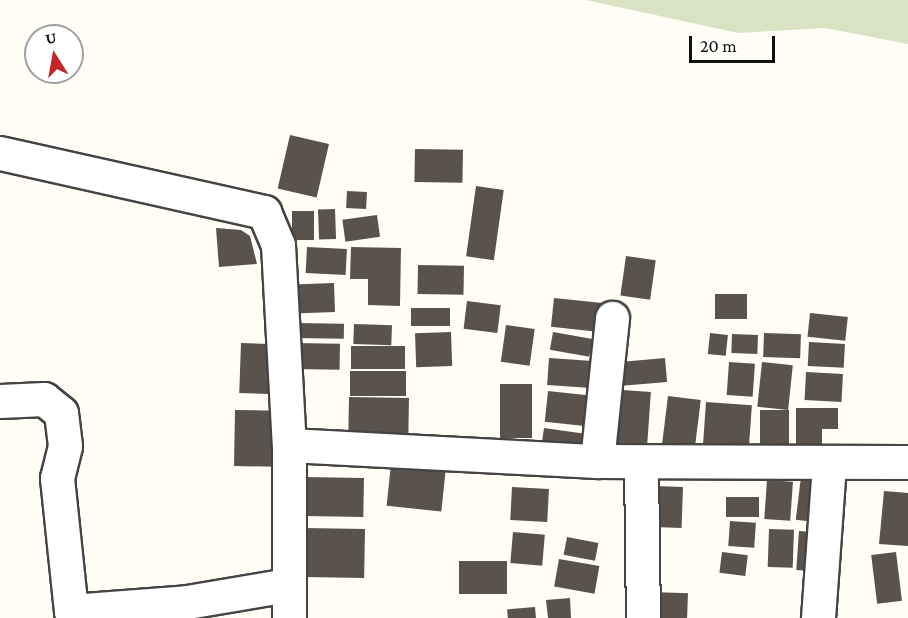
<!DOCTYPE html>
<style>
body{margin:0}
#map{position:relative;width:908px;height:618px;overflow:hidden;background:#fffdf5;font-family:"Crimson Pro",serif}
div>[style]{position:absolute}
.cemetery>*{inset:0;background:#d9e3c4}
.building>*{inset:0;background:#5a524d;transform-origin:0 0}
.roads{filter:drop-shadow(2px 0 #444) drop-shadow(-2px 0 #444) drop-shadow(0 2px #444) drop-shadow(0 -2px #444)}
.street>*{height:33px;margin:-16.5px;padding:0 16.5px;transform-origin:16.5px;border-radius:16.5px;background:#fff}
span{translate:-50% -50%;white-space:nowrap;text-align:center;line-height:1.15;-webkit-text-stroke:6px #fff;paint-order:stroke}
.north{position:absolute;left:24px;top:24px;width:60px;height:60px;box-sizing:border-box;background:#fff;border:2px solid #a0a0a0;border-radius:50%;rotate:349deg;font-size:16px;font-weight:700;line-height:24px;text-align:center;color:#111}
.north::after{content:'';display:block;margin:auto;width:21px;height:27px;background:#c4262e;clip-path:polygon(50% 0,100% 100%,50% 72%,0 100%)}
.scale{position:absolute;left:689px;top:36px;width:86px;height:27px;box-sizing:border-box;border:3px solid #111;border-top:0;padding-left:8px;font-size:18px;line-height:21px;white-space:nowrap;color:#111;-webkit-text-stroke:4px #fff;paint-order:stroke}
</style>
<div id="map">
<div class="cemetery">
<i style="clip-path:polygon(586px 0,908px 0,908px 44px,825px 28px,738px 33px)"></i>
</div>
<div class="building">
<i style="left:290px;top:135px;width:40px;height:55px;rotate:13deg"></i>
<i style="left:415px;top:149px;width:48px;height:33px;rotate:1deg"></i>
<i style="left:476px;top:186px;width:28px;height:71px;rotate:8deg"></i>
<i style="left:347px;top:191px;width:20px;height:17px;rotate:3deg"></i>
<i style="left:335px;top:209px;width:30px;height:17px;rotate:88deg"></i>
<i style="left:292px;top:211px;width:22px;height:29px"></i>
<i style="left:377px;top:215px;width:22px;height:35px;rotate:82deg"></i>
<i style="clip-path:polygon(216px 228px,241px 230px,250px 236px,257px 264px,219px 267px)"></i>
<i style="left:307px;top:247px;width:40px;height:26px;rotate:3deg"></i>
<i style="clip-path:polygon(351px 247px,401px 248px,400px 306px,368px 305px,368px 279px,350px 279px)"></i>
<i style="left:626px;top:256px;width:30px;height:40px;rotate:8deg"></i>
<i style="left:418px;top:265px;width:46px;height:29px;rotate:1deg"></i>
<i style="left:334px;top:283px;width:29px;height:41px;rotate:88deg"></i>
<i style="left:715px;top:294px;width:32px;height:25px"></i>
<i style="left:554px;top:298px;width:51px;height:29px;rotate:6deg"></i>
<i style="left:467px;top:301px;width:34px;height:28px;rotate:7deg"></i>
<i style="left:450px;top:308px;width:18px;height:39px;rotate:90deg"></i>
<i style="left:810px;top:313px;width:38px;height:24px;rotate:6deg"></i>
<i style="left:296px;top:323px;width:48px;height:15px;rotate:1deg"></i>
<i style="left:354px;top:324px;width:38px;height:20px;rotate:2deg"></i>
<i style="left:506px;top:325px;width:29px;height:37px;rotate:8deg"></i>
<i style="left:451px;top:332px;width:34px;height:36px;rotate:88deg"></i>
<i style="left:553px;top:332px;width:40px;height:18px;rotate:10deg"></i>
<i style="left:710px;top:333px;width:18px;height:21px;rotate:6deg"></i>
<i style="left:764px;top:333px;width:37px;height:24px;rotate:2deg"></i>
<i style="left:732px;top:334px;width:26px;height:19px;rotate:2deg"></i>
<i style="left:809px;top:342px;width:36px;height:24px;rotate:3deg"></i>
<i style="left:241px;top:343px;width:36px;height:50px;rotate:2deg"></i>
<i style="left:294px;top:343px;width:46px;height:26px;rotate:1deg"></i>
<i style="left:351px;top:346px;width:54px;height:23px"></i>
<i style="left:549px;top:358px;width:44px;height:27px;rotate:4deg"></i>
<i style="left:665px;top:358px;width:24px;height:48px;rotate:85deg"></i>
<i style="left:729px;top:362px;width:26px;height:33px;rotate:4deg"></i>
<i style="left:762px;top:362px;width:31px;height:45px;rotate:6deg"></i>
<i style="left:350px;top:371px;width:56px;height:25px"></i>
<i style="left:806px;top:372px;width:37px;height:28px;rotate:3deg"></i>
<i style="left:500px;top:384px;width:32px;height:54px"></i>
<i style="left:608px;top:389px;width:43px;height:65px;rotate:4deg"></i>
<i style="left:548px;top:391px;width:47px;height:31px;rotate:6deg"></i>
<i style="left:668px;top:396px;width:33px;height:57px;rotate:7deg"></i>
<i style="left:349px;top:397px;width:60px;height:44px;rotate:1deg"></i>
<i style="left:706px;top:402px;width:46px;height:50px;rotate:4deg"></i>
<i style="clip-path:polygon(796px 408px,838px 408px,838px 429px,822px 429px,822px 454px,796px 454px)"></i>
<i style="left:235px;top:410px;width:40px;height:56px;rotate:1deg"></i>
<i style="left:789px;top:410px;width:45px;height:29px;rotate:90deg"></i>
<i style="left:544px;top:428px;width:43px;height:18px;rotate:8deg"></i>
<i style="left:391px;top:464px;width:55px;height:42px;rotate:6deg"></i>
<i style="left:305px;top:477px;width:59px;height:39px;rotate:1deg"></i>
<i style="left:801px;top:477px;width:24px;height:43px;rotate:7deg"></i>
<i style="left:767px;top:480px;width:26px;height:39px;rotate:4deg"></i>
<i style="left:655px;top:486px;width:28px;height:41px;rotate:2deg"></i>
<i style="left:512px;top:487px;width:37px;height:33px;rotate:3deg"></i>
<i style="clip-path:polygon(884px 491px,908px 493px,908px 546px,879px 544px)"></i>
<i style="left:759px;top:497px;width:20px;height:33px;rotate:90deg"></i>
<i style="left:730px;top:521px;width:26px;height:25px;rotate:4deg"></i>
<i style="left:304px;top:528px;width:61px;height:49px;rotate:1deg"></i>
<i style="left:769px;top:529px;width:25px;height:38px;rotate:2deg"></i>
<i style="left:799px;top:531px;width:15px;height:39px;rotate:4deg"></i>
<i style="left:513px;top:532px;width:32px;height:31px;rotate:5deg"></i>
<i style="left:567px;top:537px;width:32px;height:18px;rotate:11deg"></i>
<i style="left:722px;top:552px;width:26px;height:21px;rotate:7deg"></i>
<i style="left:896px;top:552px;width:49px;height:25px;rotate:83deg"></i>
<i style="left:559px;top:559px;width:41px;height:28px;rotate:10deg"></i>
<i style="left:459px;top:561px;width:48px;height:33px"></i>
<i style="left:651px;top:592px;width:37px;height:26px;rotate:2deg"></i>
<i style="clip-path:polygon(570px 598px,571px 618px,548px 618px,546px 600px)"></i>
<i style="left:535px;top:607px;width:11px;height:28px;rotate:85deg"></i>
</div>
<div class="roads">
<div class="street">
<i style="left:0;top:153px;width:271px;rotate:12.6deg"></i>
<i style="left:264px;top:212px;width:36px;rotate:67deg"></i>
<i style="left:278px;top:245px;width:200px;rotate:86.9deg"></i>
<i style="left:289px;top:445px;width:173px;rotate:90deg"></i>
<i style="left:0;top:401px;width:44px;rotate:-2.6deg"></i>
<i style="left:44px;top:399px;width:22px;rotate:39deg"></i>
<i style="left:61px;top:413px;width:33px;rotate:83deg"></i>
<i style="left:65px;top:446px;width:33px;rotate:104deg"></i>
<i style="left:57px;top:478px;width:134px;rotate:84deg"></i>
<i style="left:71px;top:611px;width:116px;rotate:-4.4deg"></i>
<i style="left:187px;top:602px;width:102px;rotate:-9.6deg"></i>
<i style="left:289px;top:445px;width:308px;rotate:3deg"></i>
<i style="left:597px;top:461px;width:311px;rotate:0.2deg"></i>
<i style="left:597px;top:461px;width:144px;rotate:-84deg"></i>
<i style="left:641px;top:462px;width:156px;rotate:89.3deg"></i>
<i style="left:818px;top:618px;width:155px;rotate:-85.9deg"></i>
</div>
</div>
<div class="north">U</div>
<div class="scale">20 m</div>
</div>
